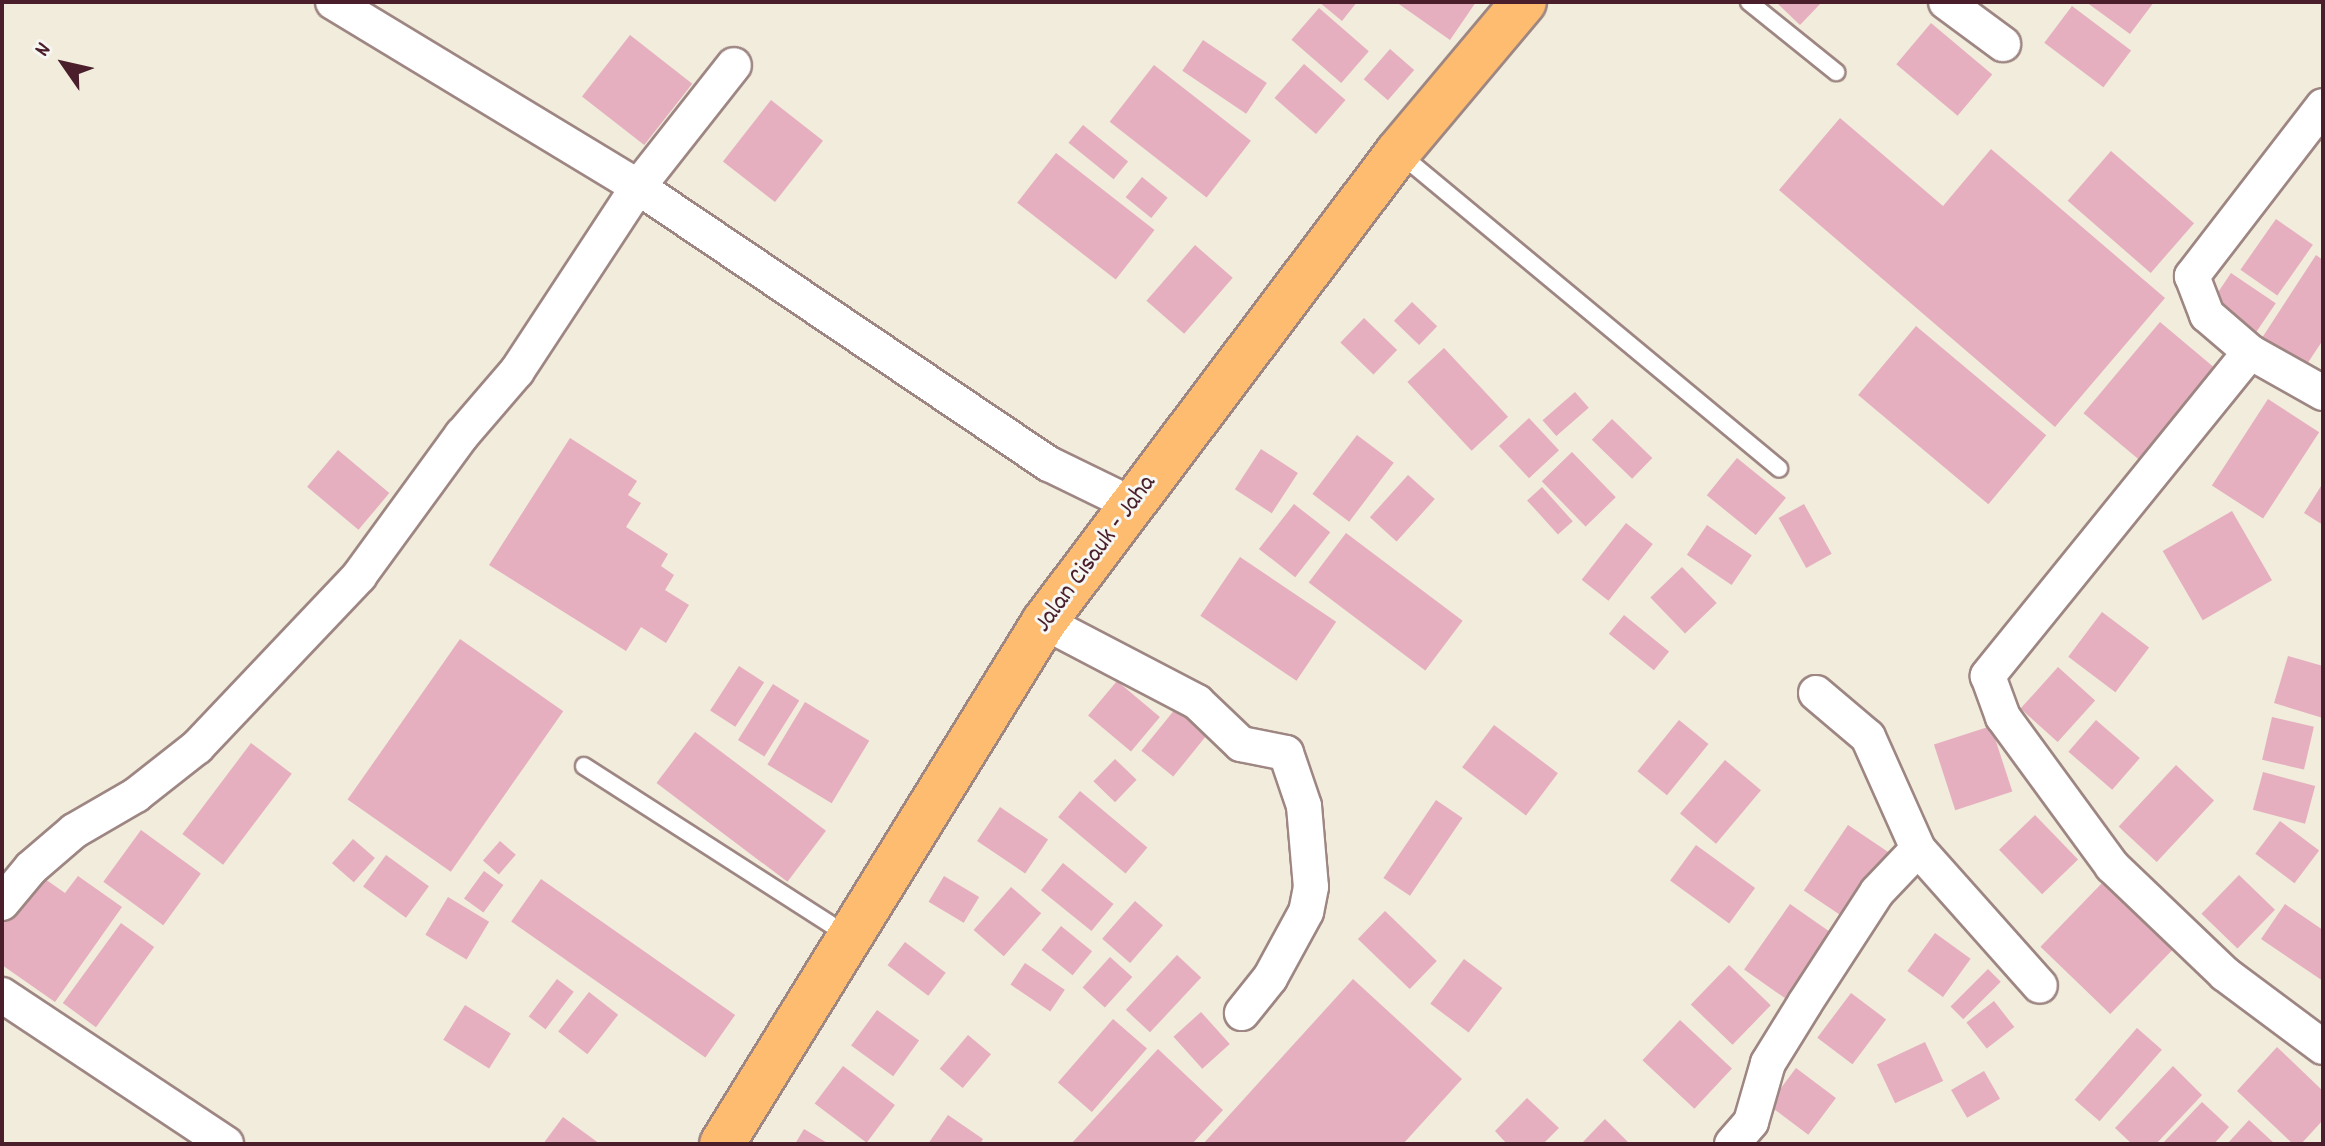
<!DOCTYPE html>
<style>
body{margin:0}
#map{position:relative;width:2325px;height:1146px;overflow:hidden;background:#f1ecdb;font-family:Dekko,sans-serif}
div>[style]{position:absolute}
.building>*{inset:0;background:#e5afbf;transform-origin:0 0}
.roads{filter:drop-shadow(2px 0 #9e8683) drop-shadow(-2px 0 #9e8683) drop-shadow(0 2px #9e8683) drop-shadow(0 -2px #9e8683)}
.service>*{height:16px;margin:-8px;padding:0 8px;transform-origin:8px;border-radius:8px;background:#fff}
.minor>*{height:34px;margin:-17px;padding:0 17px;transform-origin:17px;border-radius:17px;background:#fff}
.primary>*{height:44px;margin:-22px;padding:0 22px;transform-origin:22px;border-radius:22px;background:#fdbc6f}
span{translate:-50% -50%;white-space:nowrap;text-align:center;line-height:1.15;-webkit-text-stroke:6px #f6f6f2;paint-order:stroke}
.street-label{font-size:26px;color:#4a1f2b}
.frame{position:absolute;inset:0;border:4px solid #4a1f2b;pointer-events:none}
.north{position:absolute;left:24px;top:24px;width:80px;height:80px;-webkit-text-stroke:6px #f6f6f2;paint-order:stroke;rotate:304deg;font-size:22px;font-weight:700;line-height:32px;text-align:center;color:#4a1f2b}
.north::after{content:'';display:block;margin:auto;width:28px;height:36px;background:#4a1f2b;clip-path:polygon(50% 0,100% 100%,50% 72%,0 100%)}
</style>
<div id="map">
<div class="building">
<i style="clip-path:polygon(1319px 2px,1357px 2px,1342px 21px)"></i>
<i style="clip-path:polygon(1396px 2px,1476px 2px,1450px 40px)"></i>
<i style="clip-path:polygon(1776px 2px,1822px 2px,1800px 25px)"></i>
<i style="clip-path:polygon(2086px 2px,2154px 2px,2130px 34px)"></i>
<i style="left:2072px;top:6px;width:74px;height:46px;rotate:37deg"></i>
<i style="left:1319px;top:8px;width:66px;height:42px;rotate:41deg"></i>
<i style="left:1931px;top:23px;width:80px;height:54px;rotate:40deg"></i>
<i style="left:630px;top:35px;width:79px;height:78px;rotate:38deg"></i>
<i style="left:1203px;top:40px;width:77px;height:37px;rotate:34deg"></i>
<i style="left:1390px;top:49px;width:32px;height:40px;rotate:41deg"></i>
<i style="left:1304px;top:64px;width:55px;height:45px;rotate:41deg"></i>
<i style="left:1154px;top:65px;width:123px;height:72px;rotate:38deg"></i>
<i style="left:771px;top:100px;width:66px;height:78px;rotate:38deg"></i>
<i style="clip-path:polygon(1840px 118px,1943px 206px,1991px 149px,2165px 298px,2055px 427px,1779px 190px)"></i>
<i style="left:1083px;top:125px;width:58px;height:23px;rotate:39deg"></i>
<i style="left:2111px;top:151px;width:110px;height:66px;rotate:41deg"></i>
<i style="left:1056px;top:153px;width:125px;height:63px;rotate:38deg"></i>
<i style="left:1142px;top:177px;width:33px;height:26px;rotate:39deg"></i>
<i style="left:2276px;top:219px;width:45px;height:62px;rotate:35deg"></i>
<i style="left:1195px;top:245px;width:50px;height:74px;rotate:41deg"></i>
<i style="clip-path:polygon(2316px 255px,2323px 260px,2323px 340px,2303px 370px,2260px 341px)"></i>
<i style="left:2231px;top:273px;width:54px;height:40px;rotate:34deg"></i>
<i style="left:1412px;top:302px;width:35px;height:26px;rotate:44deg"></i>
<i style="left:1364px;top:318px;width:46px;height:34px;rotate:44deg"></i>
<i style="left:2160px;top:322px;width:75px;height:119px;rotate:40deg"></i>
<i style="left:1916px;top:326px;width:170px;height:90px;rotate:40deg"></i>
<i style="left:1444px;top:348px;width:94px;height:50px;rotate:47deg"></i>
<i style="left:1575px;top:392px;width:21px;height:43px;rotate:49deg"></i>
<i style="left:2268px;top:399px;width:61px;height:103px;rotate:33deg"></i>
<i style="left:1529px;top:418px;width:44px;height:41px;rotate:47deg"></i>
<i style="left:1612px;top:419px;width:56px;height:29px;rotate:44deg"></i>
<i style="left:1357px;top:435px;width:46px;height:74px;rotate:37deg"></i>
<i style="clip-path:polygon(570px 438px,637px 481px,628px 495px,641px 503px,626px 527px,668px 554px,661px 566px,674px 575px,665px 590px,689px 605px,666px 643px,641px 627px,626px 651px,489px 565px)"></i>
<i style="left:1261px;top:449px;width:44px;height:48px;rotate:33deg"></i>
<i style="left:338px;top:450px;width:67px;height:48px;rotate:40deg"></i>
<i style="left:1572px;top:452px;width:63px;height:42px;rotate:46deg"></i>
<i style="left:1737px;top:458px;width:63px;height:48px;rotate:39deg"></i>
<i style="left:1408px;top:475px;width:36px;height:57px;rotate:42deg"></i>
<i style="clip-path:polygon(2323px 483px,2323px 525px,2304px 513px)"></i>
<i style="left:1542px;top:487px;width:46px;height:20px;rotate:48deg"></i>
<i style="left:1294px;top:504px;width:46px;height:57px;rotate:38deg"></i>
<i style="left:1804px;top:504px;width:57px;height:29px;rotate:61deg"></i>
<i style="left:2232px;top:511px;width:80px;height:80px;rotate:60deg"></i>
<i style="left:1626px;top:523px;width:34px;height:72px;rotate:38deg"></i>
<i style="left:1707px;top:525px;width:54px;height:36px;rotate:34deg"></i>
<i style="left:1346px;top:533px;width:146px;height:62px;rotate:37deg"></i>
<i style="left:1240px;top:557px;width:116px;height:71px;rotate:34deg"></i>
<i style="left:1682px;top:567px;width:50px;height:44px;rotate:46deg"></i>
<i style="left:2102px;top:612px;width:59px;height:56px;rotate:37deg"></i>
<i style="left:1624px;top:615px;width:58px;height:24px;rotate:39deg"></i>
<i style="left:460px;top:639px;width:126px;height:196px;rotate:35deg"></i>
<i style="clip-path:polygon(2288px 656px,2323px 666px,2323px 718px,2274px 703px)"></i>
<i style="left:739px;top:666px;width:30px;height:53px;rotate:33deg"></i>
<i style="left:2058px;top:667px;width:50px;height:56px;rotate:42deg"></i>
<i style="left:1117px;top:681px;width:56px;height:45px;rotate:40deg"></i>
<i style="left:773px;top:684px;width:31px;height:66px;rotate:32deg"></i>
<i style="left:805px;top:702px;width:75px;height:73px;rotate:31deg"></i>
<i style="left:1176px;top:708px;width:41px;height:55px;rotate:39deg"></i>
<i style="left:2272px;top:717px;width:43px;height:44px;rotate:13deg"></i>
<i style="left:1679px;top:720px;width:38px;height:66px;rotate:39deg"></i>
<i style="left:2096px;top:720px;width:58px;height:42px;rotate:41deg"></i>
<i style="left:1494px;top:725px;width:80px;height:53px;rotate:37deg"></i>
<i style="left:1991px;top:726px;width:69px;height:60px;rotate:72deg"></i>
<i style="left:695px;top:732px;width:164px;height:64px;rotate:37deg"></i>
<i style="left:251px;top:743px;width:51px;height:114px;rotate:37deg"></i>
<i style="left:1115px;top:759px;width:30px;height:31px;rotate:44deg"></i>
<i style="left:1725px;top:760px;width:47px;height:70px;rotate:40deg"></i>
<i style="left:2176px;top:765px;width:52px;height:84px;rotate:43deg"></i>
<i style="left:2263px;top:772px;width:54px;height:39px;rotate:15deg"></i>
<i style="left:1080px;top:791px;width:88px;height:34px;rotate:40deg"></i>
<i style="left:1436px;top:800px;width:32px;height:94px;rotate:34deg"></i>
<i style="left:1000px;top:807px;width:58px;height:41px;rotate:34deg"></i>
<i style="left:2035px;top:815px;width:62px;height:50px;rotate:46deg"></i>
<i style="left:2280px;top:821px;width:49px;height:41px;rotate:37deg"></i>
<i style="left:1848px;top:825px;width:57px;height:79px;rotate:34deg"></i>
<i style="left:141px;top:830px;width:74px;height:64px;rotate:36deg"></i>
<i style="left:353px;top:839px;width:29px;height:32px;rotate:41deg"></i>
<i style="left:500px;top:841px;width:21px;height:26px;rotate:41deg"></i>
<i style="left:1696px;top:845px;width:73px;height:44px;rotate:36deg"></i>
<i style="left:386px;top:855px;width:53px;height:39px;rotate:36deg"></i>
<i style="left:1063px;top:863px;width:65px;height:35px;rotate:39deg"></i>
<i style="left:484px;top:871px;width:24px;height:34px;rotate:36deg"></i>
<i style="clip-path:polygon(35px 872px,65px 893px,78px 876px,122px 907px,55px 1002px,2px 965px,2px 919px)"></i>
<i style="left:2239px;top:875px;width:50px;height:54px;rotate:44deg"></i>
<i style="left:944px;top:876px;width:41px;height:30px;rotate:31deg"></i>
<i style="left:541px;top:879px;width:237px;height:52px;rotate:35deg"></i>
<i style="left:2103px;top:882px;width:97px;height:90px;rotate:44deg"></i>
<i style="left:1011px;top:887px;width:40px;height:57px;rotate:41deg"></i>
<i style="left:448px;top:897px;width:48px;height:44px;rotate:31deg"></i>
<i style="left:1135px;top:901px;width:37px;height:50px;rotate:41deg"></i>
<i style="left:1790px;top:904px;width:52px;height:80px;rotate:35deg"></i>
<i style="clip-path:polygon(2285px 904px,2323px 930px,2323px 981px,2261px 939px)"></i>
<i style="left:1385px;top:911px;width:72px;height:39px;rotate:44deg"></i>
<i style="left:121px;top:923px;width:41px;height:99px;rotate:36deg"></i>
<i style="left:1061px;top:926px;width:40px;height:31px;rotate:39deg"></i>
<i style="left:1935px;top:933px;width:44px;height:47px;rotate:36deg"></i>
<i style="left:905px;top:942px;width:51px;height:29px;rotate:37deg"></i>
<i style="left:1177px;top:955px;width:33px;height:75px;rotate:43deg"></i>
<i style="left:1110px;top:957px;width:30px;height:41px;rotate:42deg"></i>
<i style="left:1464px;top:959px;width:48px;height:56px;rotate:37deg"></i>
<i style="left:1025px;top:963px;width:48px;height:26px;rotate:34deg"></i>
<i style="left:1729px;top:965px;width:58px;height:55px;rotate:44deg"></i>
<i style="left:1988px;top:969px;width:18px;height:53px;rotate:45deg"></i>
<i style="left:557px;top:979px;width:21px;height:47px;rotate:37deg"></i>
<i style="clip-path:polygon(1353px 979px,1462px 1079px,1403px 1144px,1203px 1144px)"></i>
<i style="left:589px;top:992px;width:37px;height:50px;rotate:38deg"></i>
<i style="left:1851px;top:993px;width:44px;height:56px;rotate:37deg"></i>
<i style="left:1994px;top:1001px;width:33px;height:35px;rotate:52deg"></i>
<i style="left:465px;top:1005px;width:54px;height:41px;rotate:32deg"></i>
<i style="left:877px;top:1010px;width:52px;height:44px;rotate:36deg"></i>
<i style="left:1201px;top:1012px;width:43px;height:37px;rotate:48deg"></i>
<i style="left:1113px;top:1019px;width:45px;height:84px;rotate:41deg"></i>
<i style="left:1680px;top:1020px;width:71px;height:55px;rotate:43deg"></i>
<i style="left:2137px;top:1028px;width:33px;height:95px;rotate:41deg"></i>
<i style="left:968px;top:1035px;width:30px;height:44px;rotate:40deg"></i>
<i style="left:1925px;top:1042px;width:43px;height:53px;rotate:65deg"></i>
<i style="clip-path:polygon(2277px 1047px,2323px 1091px,2323px 1120px,2301px 1144px,2293px 1144px,2237px 1091px)"></i>
<i style="clip-path:polygon(1158px 1049px,1223px 1110px,1192px 1144px,1071px 1144px)"></i>
<i style="left:843px;top:1066px;width:65px;height:47px;rotate:37deg"></i>
<i style="clip-path:polygon(2173px 1066px,2202px 1095px,2156px 1144px,2132px 1144px,2115px 1128px)"></i>
<i style="left:1796px;top:1068px;width:50px;height:46px;rotate:37deg"></i>
<i style="left:1984px;top:1071px;width:32px;height:38px;rotate:60deg"></i>
<i style="clip-path:polygon(1527px 1098px,1559px 1128px,1543px 1144px,1507px 1144px,1495px 1131px)"></i>
<i style="clip-path:polygon(2202px 1102px,2229px 1127px,2214px 1144px,2162px 1144px)"></i>
<i style="clip-path:polygon(948px 1115px,983px 1139px,980px 1144px,928px 1144px)"></i>
<i style="clip-path:polygon(563px 1117px,600px 1144px,543px 1144px)"></i>
<i style="clip-path:polygon(1605px 1119px,1630px 1144px,1581px 1144px)"></i>
<i style="clip-path:polygon(2249px 1120px,2275px 1144px,2227px 1144px)"></i>
<i style="clip-path:polygon(804px 1129px,829px 1144px,795px 1144px)"></i>
</div>
<div class="roads">
<div class="service">
<i style="left:1749px;top:2px;width:112px;rotate:38.8deg"></i>
<i style="left:1399px;top:153px;width:494px;rotate:39.7deg"></i>
<i style="left:584px;top:766px;width:313px;rotate:32.7deg"></i>
</div>
<div class="minor">
<i style="left:333px;top:2px;width:357px;rotate:31.2deg"></i>
<i style="left:638px;top:187px;width:496px;rotate:34deg"></i>
<i style="left:1049px;top:464px;width:91px;rotate:26deg"></i>
<i style="left:1946px;top:2px;width:71px;rotate:36.4deg"></i>
<i style="left:2323px;top:106px;width:215px;rotate:127.6deg"></i>
<i style="left:2192px;top:276px;width:42px;rotate:69deg"></i>
<i style="left:2207px;top:315px;width:57px;rotate:40.7deg"></i>
<i style="left:2250px;top:352px;width:84px;rotate:29.3deg"></i>
<i style="left:2250px;top:352px;width:417px;rotate:129deg"></i>
<i style="left:1988px;top:676px;width:44px;rotate:69.9deg"></i>
<i style="left:2003px;top:717px;width:185px;rotate:53.8deg"></i>
<i style="left:2112px;top:866px;width:156px;rotate:43.7deg"></i>
<i style="left:2225px;top:974px;width:122px;rotate:36.7deg"></i>
<i style="left:1044px;top:622px;width:173px;rotate:27.6deg"></i>
<i style="left:1197px;top:702px;width:61px;rotate:43.7deg"></i>
<i style="left:1241px;top:744px;width:46px;rotate:11.3deg"></i>
<i style="left:1286px;top:753px;width:56px;rotate:71.2deg"></i>
<i style="left:1304px;top:806px;width:81px;rotate:85.1deg"></i>
<i style="left:1311px;top:887px;width:25px;rotate:101deg"></i>
<i style="left:1306px;top:912px;width:75px;rotate:118.6deg"></i>
<i style="left:1270px;top:978px;width:45px;rotate:128.7deg"></i>
<i style="left:1816px;top:693px;width:68px;rotate:40.2deg"></i>
<i style="left:1868px;top:737px;width:123px;rotate:65.9deg"></i>
<i style="left:1918px;top:849px;width:183px;rotate:48.3deg"></i>
<i style="left:2px;top:903px;width:45px;rotate:-50.4deg"></i>
<i style="left:31px;top:868px;width:57px;rotate:-40.7deg"></i>
<i style="left:74px;top:831px;width:72px;rotate:-30.1deg"></i>
<i style="left:136px;top:795px;width:78px;rotate:-38.2deg"></i>
<i style="left:197px;top:747px;width:236px;rotate:-46.5deg"></i>
<i style="left:359px;top:576px;width:175px;rotate:-53.9deg"></i>
<i style="left:462px;top:435px;width:84px;rotate:-49.3deg"></i>
<i style="left:517px;top:371px;width:220px;rotate:-56.7deg"></i>
<i style="left:638px;top:187px;width:155px;rotate:-51.8deg"></i>
<i style="left:2px;top:995px;width:269px;rotate:33.6deg"></i>
<i style="left:1732px;top:1144px;width:29px;rotate:-49deg"></i>
<i style="left:1751px;top:1122px;width:61px;rotate:-73.9deg"></i>
<i style="left:1768px;top:1063px;width:70px;rotate:-58.3deg"></i>
<i style="left:1805px;top:1003px;width:132px;rotate:-57deg"></i>
<i style="left:1877px;top:892px;width:59px;rotate:-46.4deg"></i>
</div>
<div class="primary">
<i style="left:722px;top:1144px;width:613px;rotate:-58.33deg"></i>
<i style="left:1044px;top:622px;width:588px;rotate:-53.01deg"></i>
<i style="left:1398px;top:152px;width:196px;rotate:-50deg"></i>
</div>
</div>
<div class="street-label">
<span style="left:1096px;top:554px;rotate:-54deg">Jalan Cisauk - Jaha</span>
</div>
<div class="frame"></div>
<div class="north">N</div>
</div>
